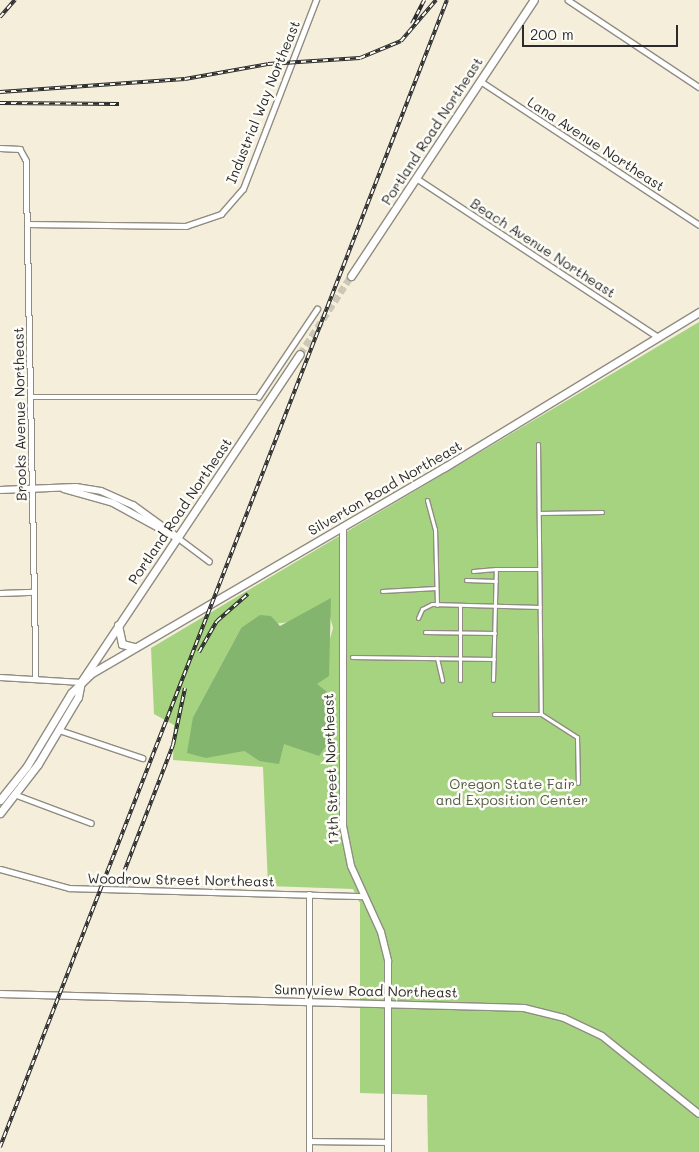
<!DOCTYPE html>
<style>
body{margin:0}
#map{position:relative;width:699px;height:1152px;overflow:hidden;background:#f4eeda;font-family:Mali,sans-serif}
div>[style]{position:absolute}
.green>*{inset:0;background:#a5d380}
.forest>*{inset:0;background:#84b56e}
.primary-tunnel>*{height:7px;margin-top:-3.5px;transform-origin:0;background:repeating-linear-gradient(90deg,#ccc7b7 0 7px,transparent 0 10.5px)}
.roads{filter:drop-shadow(1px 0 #908c82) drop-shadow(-1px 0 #908c82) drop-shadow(0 1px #908c82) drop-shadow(0 -1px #908c82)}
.pedestrian>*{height:3px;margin:-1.5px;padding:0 1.5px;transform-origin:1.5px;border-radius:1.5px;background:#fff}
.minor>*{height:4.5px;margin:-2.25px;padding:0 2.25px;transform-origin:2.25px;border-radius:2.25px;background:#fff}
.tertiary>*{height:5px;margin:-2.5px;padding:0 2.5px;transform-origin:2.5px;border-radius:2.5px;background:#fff}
.secondary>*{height:6px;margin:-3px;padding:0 3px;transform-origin:3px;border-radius:3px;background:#fff}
.primary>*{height:7px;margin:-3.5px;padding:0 3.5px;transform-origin:3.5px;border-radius:3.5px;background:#fff}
.rail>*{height:4px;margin-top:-2px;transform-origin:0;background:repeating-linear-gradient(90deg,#fdfcf7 0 5.5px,#2b2b2b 0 11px);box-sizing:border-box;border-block:1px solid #2b2b2b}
span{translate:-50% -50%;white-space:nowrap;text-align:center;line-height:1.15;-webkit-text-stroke:5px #fdfcf7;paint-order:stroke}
.street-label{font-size:14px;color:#2b2b2b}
.park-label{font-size:14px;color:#505d44}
.scale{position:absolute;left:522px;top:25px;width:156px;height:22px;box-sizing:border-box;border:2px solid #2b2b2b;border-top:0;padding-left:6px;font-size:15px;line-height:18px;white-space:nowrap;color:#2b2b2b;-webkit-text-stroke:4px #fdfcf7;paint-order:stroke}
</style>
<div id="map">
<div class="green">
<i style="clip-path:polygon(evenodd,699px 322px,699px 1152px,428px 1152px,427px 1095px,360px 1093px,360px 903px,353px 889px,268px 886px,263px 767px,173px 760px,174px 725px,154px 714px,151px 648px,699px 322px,330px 617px,333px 628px,317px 684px,284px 743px,259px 761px,193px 717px,241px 628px,330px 617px)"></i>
</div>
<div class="forest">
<i style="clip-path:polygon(331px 598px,329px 676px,317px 684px,336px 699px,335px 733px,319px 756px,284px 744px,279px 764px,259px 761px,244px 751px,206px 758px,187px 753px,193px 717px,241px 628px,260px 615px,271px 616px,280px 626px)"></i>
</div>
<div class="primary-tunnel">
<i style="left:300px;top:354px;width:93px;rotate:-56.8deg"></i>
</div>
<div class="roads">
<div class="pedestrian">
<i style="left:538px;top:444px;width:270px;rotate:89.4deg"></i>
<i style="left:427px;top:500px;width:30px;rotate:75deg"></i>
<i style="left:435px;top:529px;width:76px;rotate:88.5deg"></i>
<i style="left:539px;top:513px;width:63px;rotate:-0.9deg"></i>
<i style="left:473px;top:571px;width:23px;rotate:-5deg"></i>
<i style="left:466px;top:580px;width:30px;rotate:2deg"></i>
<i style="left:382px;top:591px;width:54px;rotate:-3.2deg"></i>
<i style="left:460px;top:605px;width:75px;rotate:90deg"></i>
<i style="left:418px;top:618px;width:10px;rotate:-66deg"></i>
<i style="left:422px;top:609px;width:11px;rotate:-27deg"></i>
<i style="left:432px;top:604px;width:108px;rotate:1.6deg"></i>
<i style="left:425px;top:632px;width:70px;rotate:0.8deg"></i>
<i style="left:352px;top:657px;width:142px;rotate:0.8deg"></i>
<i style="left:437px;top:658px;width:23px;rotate:77deg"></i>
<i style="left:493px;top:680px;width:111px;rotate:-88.5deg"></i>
<i style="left:496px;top:569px;width:43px"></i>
<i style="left:494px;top:714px;width:47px"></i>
<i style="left:541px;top:714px;width:43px;rotate:32.6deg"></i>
<i style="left:577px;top:737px;width:46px;rotate:88.8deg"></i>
</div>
<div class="minor">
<i style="left:568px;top:0;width:157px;rotate:33.6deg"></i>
<i style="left:0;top:148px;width:20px;rotate:3deg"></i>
<i style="left:20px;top:149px;width:13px;rotate:61deg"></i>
<i style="left:26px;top:160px;width:516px;rotate:88.89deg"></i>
<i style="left:416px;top:178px;width:290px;rotate:33.3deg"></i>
<i style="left:27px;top:224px;width:159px;rotate:0.7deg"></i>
<i style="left:186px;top:226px;width:37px;rotate:-19deg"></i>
<i style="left:221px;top:214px;width:33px;rotate:-49deg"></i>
<i style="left:243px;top:189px;width:203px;rotate:-68.9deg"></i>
<i style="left:30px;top:397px;width:228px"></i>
<i style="left:258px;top:397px;width:106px;rotate:-56.2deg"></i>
<i style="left:177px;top:537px;width:40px;rotate:37deg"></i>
<i style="left:0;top:593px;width:34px;rotate:-2deg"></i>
<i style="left:0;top:677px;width:81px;rotate:3.5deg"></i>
<i style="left:59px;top:730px;width:88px;rotate:18.6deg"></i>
<i style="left:14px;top:794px;width:82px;rotate:20.6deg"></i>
<i style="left:309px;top:1141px;width:79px;rotate:0.7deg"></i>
<i style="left:309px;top:1152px;width:258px;rotate:-90deg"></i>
</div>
<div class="tertiary">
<i style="left:480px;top:81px;width:262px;rotate:33.3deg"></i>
<i style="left:0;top:869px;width:72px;rotate:15.4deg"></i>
<i style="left:69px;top:888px;width:294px;rotate:1.6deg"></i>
</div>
<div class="secondary">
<i style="left:64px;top:489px;width:51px;rotate:15.9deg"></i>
<i style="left:113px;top:503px;width:71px;rotate:28.7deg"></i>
<i style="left:0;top:490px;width:76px;rotate:-2.3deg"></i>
<i style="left:76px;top:487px;width:25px;rotate:9deg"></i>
<i style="left:101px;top:491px;width:35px;rotate:24deg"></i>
<i style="left:133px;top:505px;width:54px;rotate:36deg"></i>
<i style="left:343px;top:527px;width:299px;rotate:90deg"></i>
<i style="left:343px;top:826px;width:41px;rotate:78.7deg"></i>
<i style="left:351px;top:866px;width:72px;rotate:65.6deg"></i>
<i style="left:381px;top:932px;width:30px;rotate:76deg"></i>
<i style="left:388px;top:961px;width:191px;rotate:90deg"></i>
<i style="left:0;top:994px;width:524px;rotate:1.53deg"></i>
<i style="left:524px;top:1008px;width:41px;rotate:14deg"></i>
<i style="left:564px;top:1018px;width:42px;rotate:25.3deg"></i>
<i style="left:602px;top:1036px;width:124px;rotate:38.8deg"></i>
</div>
<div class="primary">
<i style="left:351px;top:276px;width:331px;rotate:-56.5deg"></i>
<i style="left:118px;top:625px;width:19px;rotate:78deg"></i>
<i style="left:122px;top:644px;width:12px;rotate:14deg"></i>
<i style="left:0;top:800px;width:43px;rotate:-51.5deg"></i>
<i style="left:27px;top:766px;width:85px;rotate:-58.9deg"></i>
<i style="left:71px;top:693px;width:29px;rotate:-44deg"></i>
<i style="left:92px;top:673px;width:409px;rotate:-30.3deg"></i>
<i style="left:445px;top:467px;width:298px;rotate:-31.4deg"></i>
<i style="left:0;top:813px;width:62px;rotate:-52.2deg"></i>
<i style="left:38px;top:764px;width:78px;rotate:-59.2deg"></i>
<i style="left:78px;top:697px;width:15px;rotate:-79deg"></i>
<i style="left:81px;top:682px;width:394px;rotate:-56.3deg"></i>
</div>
</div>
<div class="rail">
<i style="left:0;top:17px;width:23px;rotate:-49deg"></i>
<i style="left:412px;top:24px;width:27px;rotate:-63deg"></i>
<i style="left:0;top:92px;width:185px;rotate:-4deg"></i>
<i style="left:185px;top:79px;width:84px;rotate:-10.2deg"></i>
<i style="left:268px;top:64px;width:92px;rotate:-3.7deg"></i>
<i style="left:360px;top:58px;width:44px;rotate:-22.5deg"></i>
<i style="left:401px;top:41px;width:54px;rotate:-49.5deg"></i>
<i style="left:0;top:103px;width:119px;rotate:0.5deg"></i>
<i style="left:199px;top:652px;width:36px;rotate:-60deg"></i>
<i style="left:217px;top:621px;width:41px;rotate:-41.1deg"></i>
<i style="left:124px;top:872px;width:136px;rotate:-68.9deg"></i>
<i style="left:173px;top:745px;width:58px;rotate:-78.1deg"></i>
<i style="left:0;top:1147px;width:1231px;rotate:-68.71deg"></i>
</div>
<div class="street-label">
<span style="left:263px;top:102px;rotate:-68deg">Industrial Way Northeast</span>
<span style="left:432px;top:131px;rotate:-57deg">Portland Road Northeast</span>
<span style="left:596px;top:144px;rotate:33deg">Lana Avenue Northeast</span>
<span style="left:543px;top:248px;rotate:33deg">Beach Avenue Northeast</span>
<span style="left:20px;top:414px;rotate:-91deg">Brooks Avenue Northeast</span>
<span style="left:385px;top:488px;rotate:-30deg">Silverton Road Northeast</span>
<span style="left:180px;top:511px;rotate:-56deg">Portland Road Northeast</span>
<span style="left:331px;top:769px;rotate:-92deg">17th Street Northeast</span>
<span style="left:181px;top:880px;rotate:1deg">Woodrow Street Northeast</span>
<span style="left:366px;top:991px;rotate:1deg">Sunnyview Road Northeast</span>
</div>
<div class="park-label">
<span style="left:512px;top:792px">Oregon State Fair<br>and Exposition Center</span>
</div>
<div class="scale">200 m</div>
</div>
